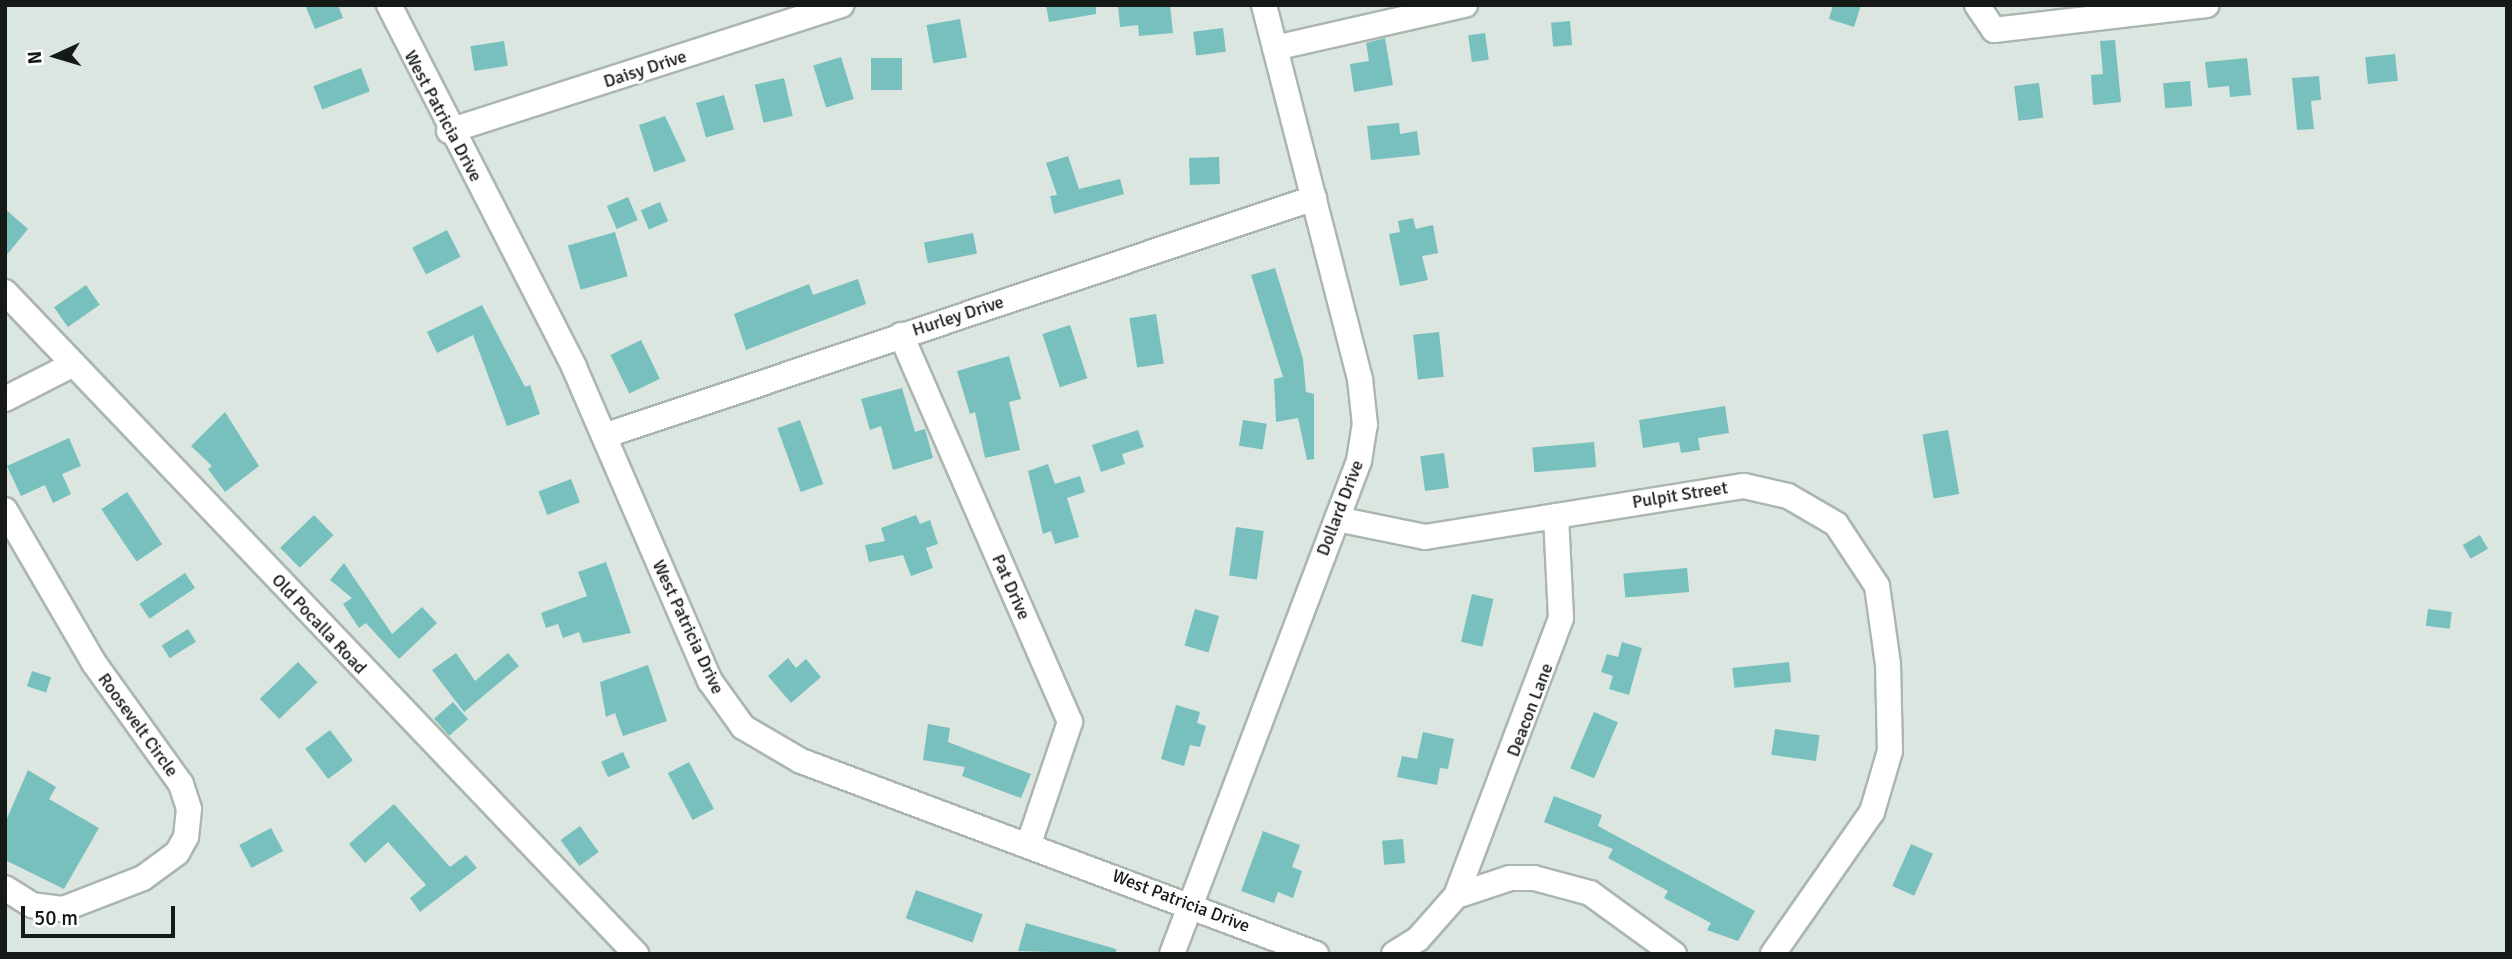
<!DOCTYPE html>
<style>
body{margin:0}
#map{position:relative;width:2512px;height:959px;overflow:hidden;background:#dae6df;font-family:Signika,sans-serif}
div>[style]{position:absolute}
.building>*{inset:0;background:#77c0bd;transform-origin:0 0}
.roads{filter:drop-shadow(2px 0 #abb6af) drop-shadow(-2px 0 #abb6af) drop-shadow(0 2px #abb6af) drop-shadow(0 -2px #abb6af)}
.street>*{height:24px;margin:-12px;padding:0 12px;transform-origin:12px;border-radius:12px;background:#fff}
span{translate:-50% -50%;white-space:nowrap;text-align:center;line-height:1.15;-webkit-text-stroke:6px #fff;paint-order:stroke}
.street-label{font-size:18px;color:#151a17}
.frame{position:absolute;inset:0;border:7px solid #151a17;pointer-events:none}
.north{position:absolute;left:21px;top:21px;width:70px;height:70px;-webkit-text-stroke:5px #fff;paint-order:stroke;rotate:266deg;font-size:19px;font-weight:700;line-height:28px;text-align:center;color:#151a17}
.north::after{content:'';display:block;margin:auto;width:24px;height:32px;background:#151a17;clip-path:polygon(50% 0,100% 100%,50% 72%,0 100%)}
.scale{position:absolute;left:21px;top:906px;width:154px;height:32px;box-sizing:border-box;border:4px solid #151a17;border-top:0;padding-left:9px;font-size:21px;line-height:24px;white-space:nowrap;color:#151a17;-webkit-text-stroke:5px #fff;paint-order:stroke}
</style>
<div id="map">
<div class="building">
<i style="clip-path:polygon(305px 5px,338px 5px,343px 18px,315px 29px)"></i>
<i style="clip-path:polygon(1046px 5px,1096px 5px,1096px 14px,1049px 22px)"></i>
<i style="clip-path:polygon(1118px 5px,1170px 5px,1173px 33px,1139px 36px,1138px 25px,1120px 27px)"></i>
<i style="clip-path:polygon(1833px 5px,1861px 5px,1854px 27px,1829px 19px)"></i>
<i style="left:960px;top:19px;width:39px;height:34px;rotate:80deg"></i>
<i style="left:1570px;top:21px;width:24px;height:19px;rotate:85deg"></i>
<i style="left:1223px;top:28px;width:24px;height:30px;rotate:83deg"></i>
<i style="left:1485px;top:33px;width:27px;height:17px;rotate:82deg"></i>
<i style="clip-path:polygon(1385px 38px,1393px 85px,1354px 92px,1350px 64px,1369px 61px,1366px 43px)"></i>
<i style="clip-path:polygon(2115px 40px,2121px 102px,2093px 105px,2091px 75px,2103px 74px,2100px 41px)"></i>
<i style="left:504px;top:41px;width:25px;height:34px;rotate:81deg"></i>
<i style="left:2395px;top:54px;width:27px;height:30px;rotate:84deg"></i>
<i style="left:841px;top:57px;width:44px;height:29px;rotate:73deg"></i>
<i style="left:871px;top:58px;width:31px;height:32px"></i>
<i style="clip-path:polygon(2247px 58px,2251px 95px,2230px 97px,2229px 86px,2208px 88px,2205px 62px)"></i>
<i style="left:361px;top:68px;width:25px;height:51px;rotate:69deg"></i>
<i style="clip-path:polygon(2319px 76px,2321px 100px,2311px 101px,2314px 129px,2297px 130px,2292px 78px)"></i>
<i style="left:784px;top:78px;width:39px;height:30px;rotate:77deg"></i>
<i style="left:2190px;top:81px;width:25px;height:27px;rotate:85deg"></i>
<i style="left:2039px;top:83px;width:35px;height:25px;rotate:83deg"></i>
<i style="left:724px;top:95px;width:36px;height:29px;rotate:74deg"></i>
<i style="clip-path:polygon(665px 116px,686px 161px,654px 172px,639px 125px)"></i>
<i style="clip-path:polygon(1399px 123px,1400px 134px,1417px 131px,1420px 155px,1371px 160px,1367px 126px)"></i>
<i style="clip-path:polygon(1068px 156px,1079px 189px,1120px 179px,1124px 194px,1054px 214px,1050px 196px,1057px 195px,1046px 163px)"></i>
<i style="left:1219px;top:157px;width:27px;height:30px;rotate:88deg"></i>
<i style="left:628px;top:197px;width:25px;height:23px;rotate:67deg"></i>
<i style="left:660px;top:202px;width:21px;height:21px;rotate:67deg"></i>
<i style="clip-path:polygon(5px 209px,28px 229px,5px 257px)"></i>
<i style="clip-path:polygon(1413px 218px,1416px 229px,1433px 225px,1438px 253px,1422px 256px,1428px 280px,1400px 286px,1389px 234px,1400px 232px,1398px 221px)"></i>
<i style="left:447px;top:230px;width:30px;height:39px;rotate:63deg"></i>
<i style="left:615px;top:232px;width:46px;height:49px;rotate:74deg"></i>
<i style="left:973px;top:233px;width:21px;height:50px;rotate:79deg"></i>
<i style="clip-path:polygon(1275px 268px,1303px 359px,1306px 392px,1314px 394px,1314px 459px,1307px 460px,1298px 418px,1276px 422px,1274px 379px,1283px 377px,1251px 275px)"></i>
<i style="clip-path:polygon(858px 279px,866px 304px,746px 350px,734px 314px,809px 284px,813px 295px)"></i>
<i style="left:86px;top:285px;width:24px;height:39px;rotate:55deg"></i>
<i style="clip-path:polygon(482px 305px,525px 387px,530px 385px,540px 414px,507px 426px,473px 335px,437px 353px,427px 332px)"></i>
<i style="left:1156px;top:314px;width:50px;height:27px;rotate:81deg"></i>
<i style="left:1070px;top:325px;width:56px;height:29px;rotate:72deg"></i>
<i style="left:1439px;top:332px;width:45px;height:26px;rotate:84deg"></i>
<i style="left:641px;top:340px;width:43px;height:34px;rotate:64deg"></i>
<i style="clip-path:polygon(1009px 356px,1021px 399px,1009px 402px,1020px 450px,985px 458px,975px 412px,970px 414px,957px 371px)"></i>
<i style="clip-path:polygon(902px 388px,915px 432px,925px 429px,933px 458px,893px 470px,881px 426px,870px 430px,861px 399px)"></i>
<i style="clip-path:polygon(1725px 406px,1729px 433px,1698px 438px,1700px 450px,1681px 453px,1679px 442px,1643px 448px,1639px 420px)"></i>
<i style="clip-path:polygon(225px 412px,259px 466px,225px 492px,208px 469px,212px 466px,191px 446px)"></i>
<i style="left:800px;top:420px;width:68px;height:24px;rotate:70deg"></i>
<i style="left:1243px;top:420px;width:24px;height:26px;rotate:9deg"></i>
<i style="clip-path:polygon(1138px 430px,1144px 447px,1122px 454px,1125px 464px,1101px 472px,1092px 445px)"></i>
<i style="left:1948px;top:430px;width:65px;height:26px;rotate:80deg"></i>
<i style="clip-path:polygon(69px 438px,81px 466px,62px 474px,71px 494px,53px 503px,45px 485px,21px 496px,7px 466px)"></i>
<i style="left:1594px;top:442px;width:25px;height:62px;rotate:85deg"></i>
<i style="left:1444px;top:453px;width:35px;height:24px;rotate:82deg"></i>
<i style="clip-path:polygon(1048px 464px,1055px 484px,1080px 476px,1085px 492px,1067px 498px,1079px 537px,1055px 544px,1051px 531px,1043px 534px,1028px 471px)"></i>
<i style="left:571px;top:479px;width:25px;height:35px;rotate:69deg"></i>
<i style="left:127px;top:492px;width:63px;height:31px;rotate:56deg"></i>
<i style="left:314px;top:515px;width:28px;height:47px;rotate:46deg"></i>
<i style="clip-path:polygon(916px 515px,920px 524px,930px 520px,938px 544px,926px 548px,933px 568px,911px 576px,903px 555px,869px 562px,865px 545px,885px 541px,881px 528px)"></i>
<i style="left:1236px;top:527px;width:28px;height:49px;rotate:8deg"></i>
<i style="left:2480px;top:535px;width:16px;height:20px;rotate:60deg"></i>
<i style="clip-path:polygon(606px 562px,631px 633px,583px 643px,579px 632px,563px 638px,558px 624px,546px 628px,541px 613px,587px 596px,578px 572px)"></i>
<i style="clip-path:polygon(344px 563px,392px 634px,422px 607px,437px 623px,399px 659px,366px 623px,359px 628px,343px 604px,352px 598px,330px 580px)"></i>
<i style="left:1687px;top:568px;width:24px;height:64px;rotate:85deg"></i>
<i style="left:185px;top:573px;width:18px;height:55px;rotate:56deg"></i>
<i style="left:1472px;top:594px;width:22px;height:49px;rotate:13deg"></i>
<i style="left:1195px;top:609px;width:25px;height:38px;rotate:16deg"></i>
<i style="left:2428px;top:609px;width:24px;height:17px;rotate:7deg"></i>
<i style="left:188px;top:629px;width:15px;height:31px;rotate:58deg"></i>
<i style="clip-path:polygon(1622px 642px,1642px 648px,1629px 695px,1609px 689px,1613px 676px,1601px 672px,1607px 654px,1618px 657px)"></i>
<i style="clip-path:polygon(456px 653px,475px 681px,508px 653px,519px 666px,464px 712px,432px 670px)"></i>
<i style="clip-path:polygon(788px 658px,796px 668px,806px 659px,821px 677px,791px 703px,768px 676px)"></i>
<i style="left:298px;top:662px;width:28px;height:53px;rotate:46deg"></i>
<i style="left:1789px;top:662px;width:20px;height:57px;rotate:84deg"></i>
<i style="clip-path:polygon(648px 665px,667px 721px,623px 736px,615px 713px,606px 717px,600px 682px)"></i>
<i style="left:32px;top:671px;width:20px;height:16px;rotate:18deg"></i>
<i style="left:453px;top:702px;width:23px;height:25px;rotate:49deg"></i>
<i style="clip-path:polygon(1176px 705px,1200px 712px,1197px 723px,1206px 726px,1200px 747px,1190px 745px,1184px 766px,1161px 759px)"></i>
<i style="left:1594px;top:712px;width:26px;height:61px;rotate:23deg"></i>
<i style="clip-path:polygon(928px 724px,950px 728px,948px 742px,1031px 774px,1021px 798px,962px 776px,965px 767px,923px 760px)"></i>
<i style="left:1775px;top:729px;width:45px;height:26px;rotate:8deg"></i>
<i style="left:330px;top:730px;width:38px;height:31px;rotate:53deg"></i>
<i style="clip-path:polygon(1423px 732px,1454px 739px,1448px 769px,1440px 768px,1437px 785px,1397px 777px,1402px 756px,1417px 759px)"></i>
<i style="left:623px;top:752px;width:17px;height:24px;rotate:66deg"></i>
<i style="left:689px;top:762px;width:53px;height:24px;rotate:62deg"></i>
<i style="clip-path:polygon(28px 770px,56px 787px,49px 799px,99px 828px,64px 889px,5px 860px,5px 823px)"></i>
<i style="clip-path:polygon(1554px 796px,1602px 815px,1598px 826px,1755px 911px,1738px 941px,1707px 930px,1711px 923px,1664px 898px,1668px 891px,1608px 858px,1613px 849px,1544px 822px)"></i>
<i style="clip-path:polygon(394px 804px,450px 867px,466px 855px,477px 868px,420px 912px,410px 898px,426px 885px,388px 842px,365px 863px,349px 844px)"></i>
<i style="left:580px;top:826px;width:32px;height:24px;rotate:54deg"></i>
<i style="left:271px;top:828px;width:26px;height:36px;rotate:62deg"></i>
<i style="clip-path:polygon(1263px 831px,1300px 845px,1292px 867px,1302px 871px,1293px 898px,1278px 892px,1274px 903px,1241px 891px)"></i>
<i style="left:1403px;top:839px;width:24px;height:21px;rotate:85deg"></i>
<i style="left:1911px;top:844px;width:24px;height:46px;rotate:24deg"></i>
<i style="left:916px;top:890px;width:71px;height:30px;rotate:20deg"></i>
<i style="clip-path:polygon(1026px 923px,1116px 949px,1116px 954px,1018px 951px)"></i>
</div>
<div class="roads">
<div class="street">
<i style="left:389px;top:5px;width:407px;rotate:62.9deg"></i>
<i style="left:574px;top:367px;width:342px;rotate:66.6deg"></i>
<i style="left:710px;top:681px;width:57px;rotate:54.3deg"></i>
<i style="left:743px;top:727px;width:67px;rotate:30.4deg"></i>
<i style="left:801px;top:761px;width:550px;rotate:20.54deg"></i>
<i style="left:1977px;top:5px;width:30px;rotate:56deg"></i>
<i style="left:1994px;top:30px;width:214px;rotate:-6.7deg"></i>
<i style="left:1275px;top:48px;width:195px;rotate:-12.8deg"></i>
<i style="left:449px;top:131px;width:412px;rotate:-17.8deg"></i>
<i style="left:5px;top:292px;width:915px;rotate:46.37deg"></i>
<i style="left:901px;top:335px;width:422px;rotate:66.4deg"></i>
<i style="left:1070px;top:722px;width:128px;rotate:108.7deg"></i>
<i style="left:5px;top:399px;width:77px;rotate:-26.9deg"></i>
<i style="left:604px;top:436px;width:749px;rotate:-18.53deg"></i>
<i style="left:5px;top:510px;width:177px;rotate:59.8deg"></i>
<i style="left:94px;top:663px;width:149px;rotate:54.3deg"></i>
<i style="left:181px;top:784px;width:26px;rotate:72deg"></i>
<i style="left:189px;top:809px;width:28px;rotate:96deg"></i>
<i style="left:186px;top:837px;width:18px;rotate:119deg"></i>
<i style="left:177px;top:853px;width:42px;rotate:143.7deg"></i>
<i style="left:143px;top:878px;width:86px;rotate:158.8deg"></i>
<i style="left:63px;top:909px;width:31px;rotate:-173deg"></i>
<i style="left:32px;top:905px;width:32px;rotate:-148deg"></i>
<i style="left:1337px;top:519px;width:90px;rotate:11.6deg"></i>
<i style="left:1425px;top:537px;width:323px;rotate:-9.1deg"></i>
<i style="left:1744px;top:486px;width:45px;rotate:12.8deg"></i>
<i style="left:1788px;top:496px;width:56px;rotate:30.3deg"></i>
<i style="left:1836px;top:524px;width:74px;rotate:56.5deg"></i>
<i style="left:1877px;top:586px;width:79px;rotate:82deg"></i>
<i style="left:1888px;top:664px;width:87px;rotate:88.7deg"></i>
<i style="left:1890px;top:751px;width:64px;rotate:106.4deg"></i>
<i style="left:1872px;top:812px;width:173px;rotate:124.9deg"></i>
<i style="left:1456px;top:896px;width:297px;rotate:-69.3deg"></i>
<i style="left:1561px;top:618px;width:102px;rotate:-92.8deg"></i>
<i style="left:1172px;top:954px;width:527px;rotate:-69.23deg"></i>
<i style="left:1359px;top:461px;width:36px;rotate:-81deg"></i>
<i style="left:1365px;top:425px;width:46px;rotate:-96.2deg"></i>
<i style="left:1360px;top:379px;width:386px;rotate:-104.4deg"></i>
<i style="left:1394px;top:954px;width:28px;rotate:-32deg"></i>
<i style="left:1418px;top:939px;width:57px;rotate:-48.5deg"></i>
<i style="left:1456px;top:896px;width:57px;rotate:-18.4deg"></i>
<i style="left:1510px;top:878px;width:24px"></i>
<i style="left:1534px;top:878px;width:58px;rotate:15deg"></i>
<i style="left:1590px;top:893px;width:104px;rotate:36deg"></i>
</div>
</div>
<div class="street-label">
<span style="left:645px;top:69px;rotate:-18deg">Daisy Drive</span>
<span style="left:443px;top:116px;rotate:62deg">West Patricia Drive</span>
<span style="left:958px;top:316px;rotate:-18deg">Hurley Drive</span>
<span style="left:1680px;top:495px;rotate:-9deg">Pulpit Street</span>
<span style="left:1340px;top:508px;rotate:-69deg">Dollard Drive</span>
<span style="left:1011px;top:587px;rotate:66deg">Pat Drive</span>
<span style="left:319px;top:624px;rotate:47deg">Old Pocalla Road</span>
<span style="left:688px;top:627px;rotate:65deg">West Patricia Drive</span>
<span style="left:1530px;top:710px;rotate:-69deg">Deacon Lane</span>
<span style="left:138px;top:725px;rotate:54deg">Roosevelt Circle</span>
<span style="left:1181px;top:901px;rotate:21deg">West Patricia Drive</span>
</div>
<div class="frame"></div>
<div class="north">N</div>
<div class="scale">50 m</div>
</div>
